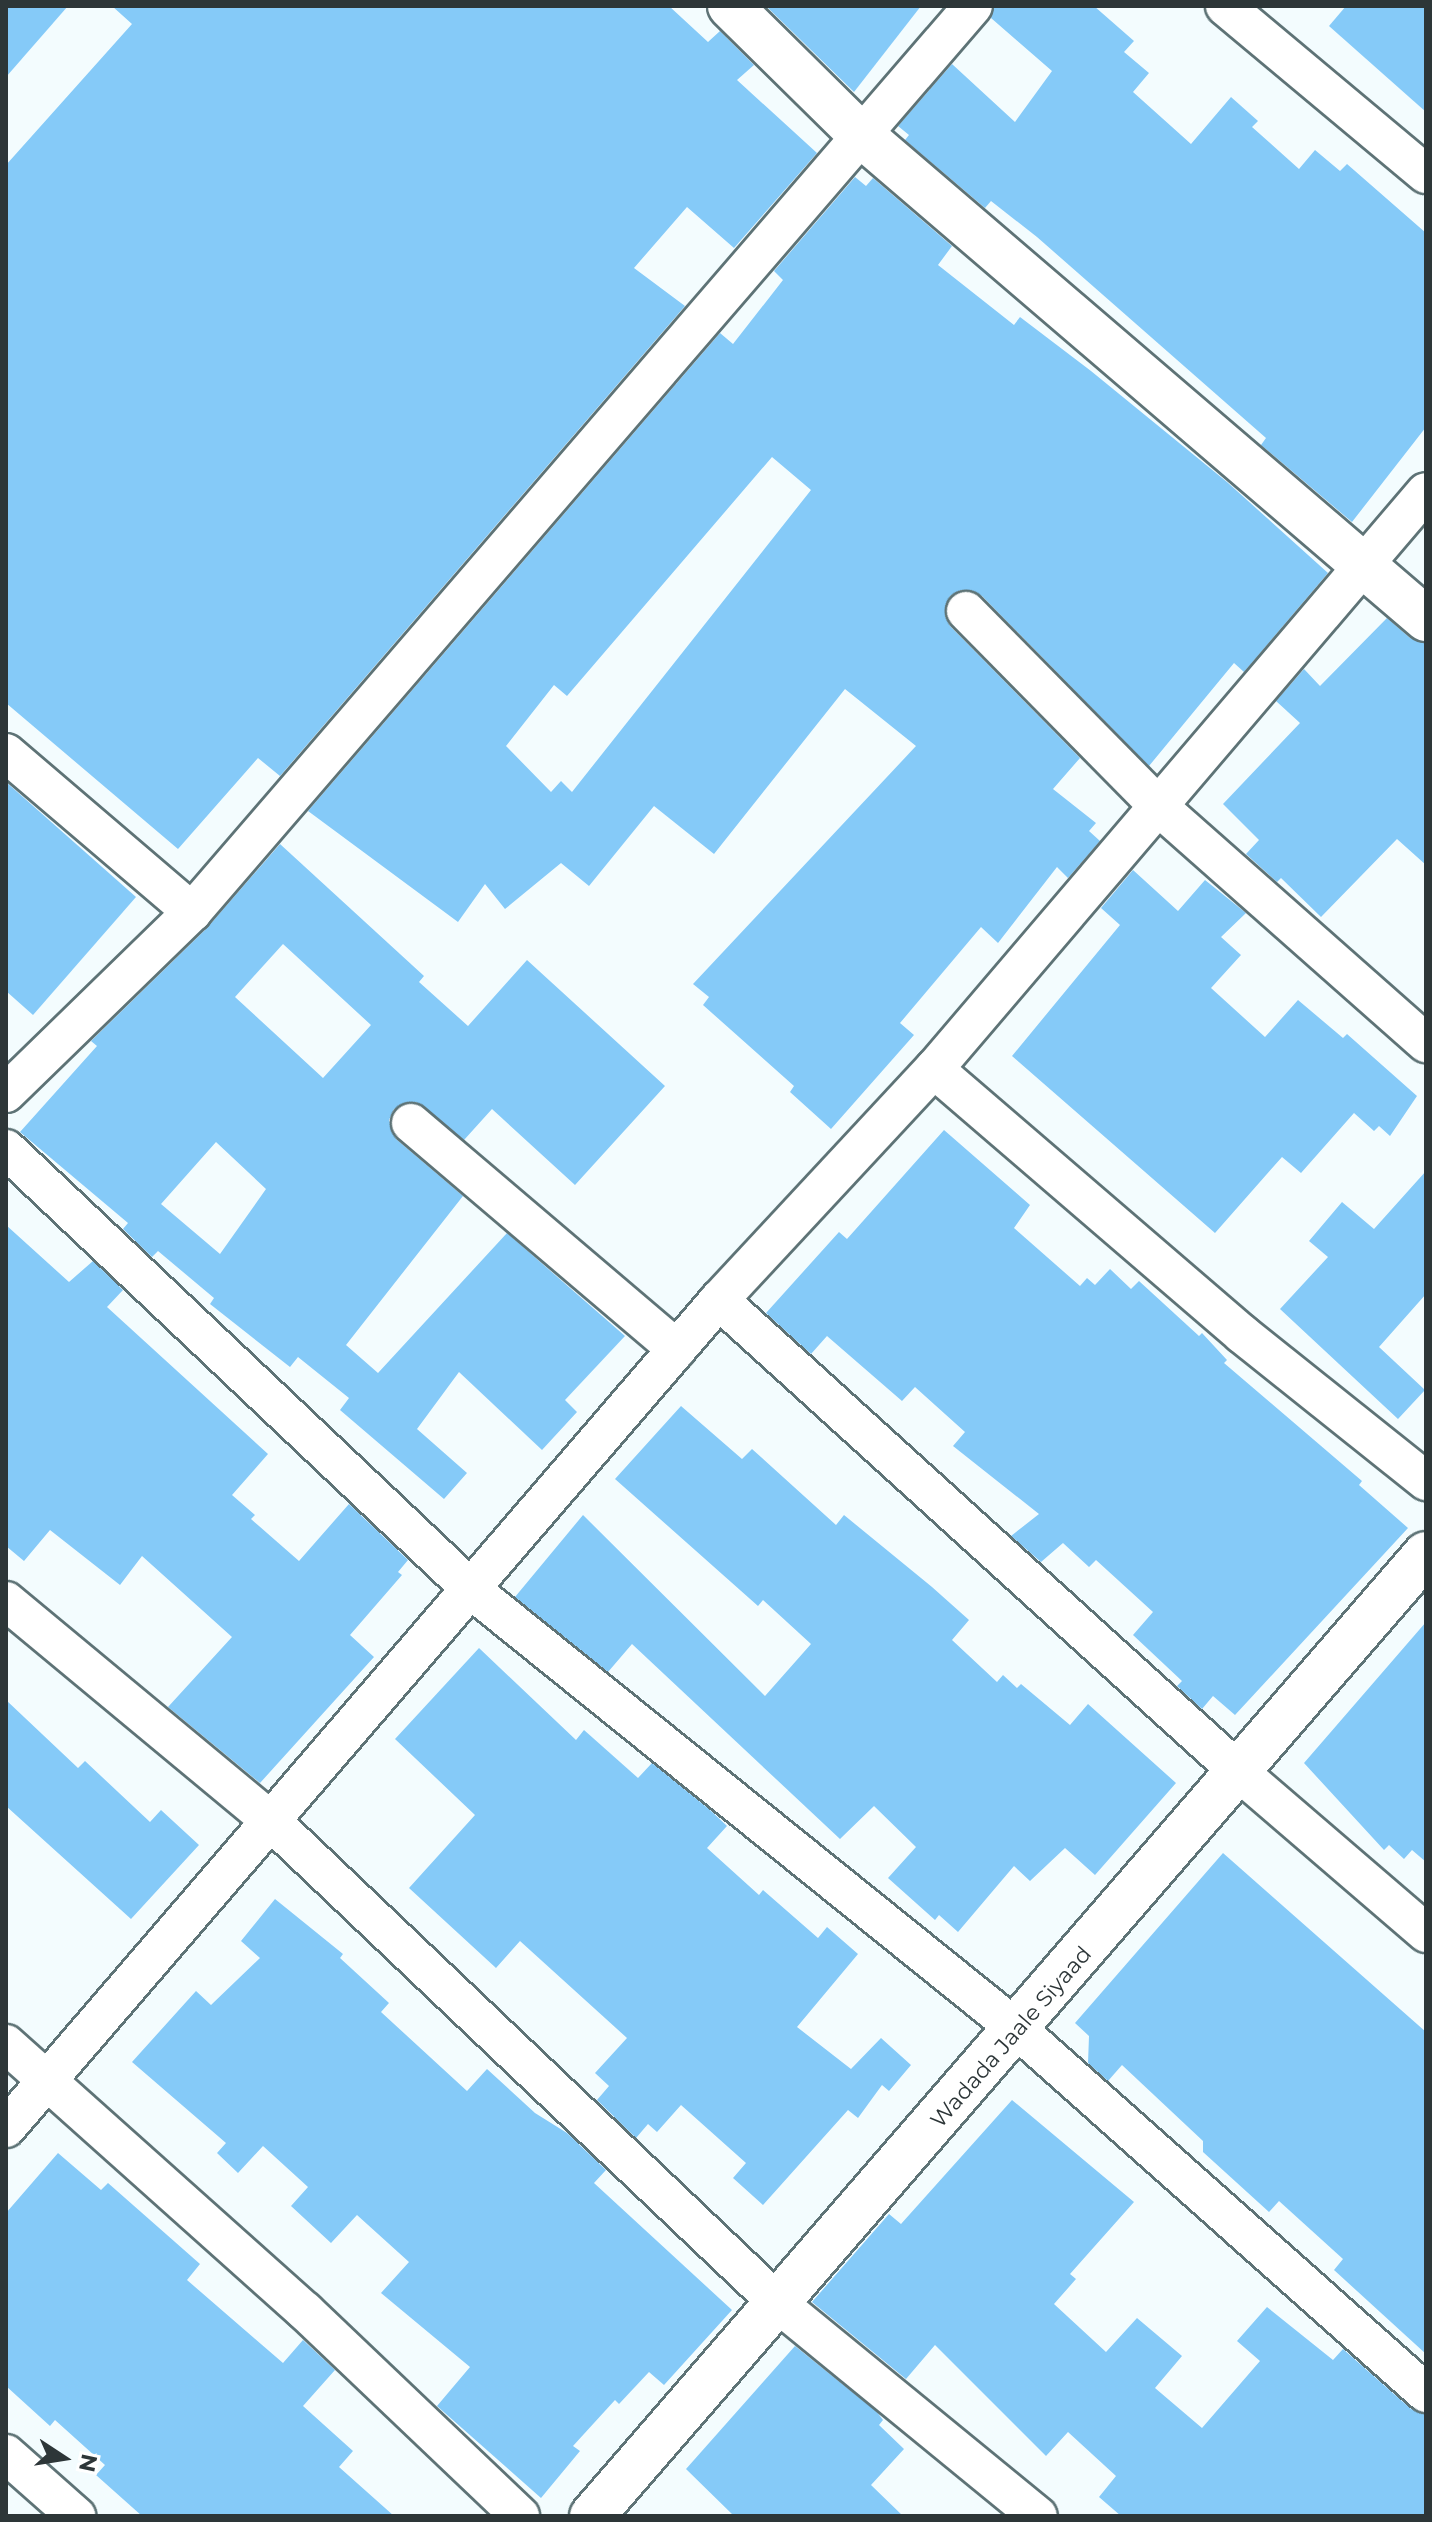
<!DOCTYPE html>
<style>
body{margin:0}
#map{position:relative;width:1432px;height:2522px;overflow:hidden;background:#f3fcfe;font-family:Montserrat,sans-serif}
div>[style]{position:absolute}
.building>*{inset:0;background:#85caf8}
.roads{filter:drop-shadow(2px 0 #5e7376) drop-shadow(-2px 0 #5e7376) drop-shadow(0 2px #5e7376) drop-shadow(0 -2px #5e7376)}
.street>*{height:38px;margin:-19px;padding:0 19px;transform-origin:19px;border-radius:19px;background:#fff}
.secondary>*{height:44px;margin:-22px;padding:0 22px;transform-origin:22px;border-radius:22px;background:#fff}
span{translate:-50% -50%;white-space:nowrap;text-align:center;line-height:1.15;-webkit-text-stroke:6px #fff;paint-order:stroke}
.street-label{font-size:22px;color:#2d3638}
.frame{position:absolute;inset:0;border:8px solid #2d3638;pointer-events:none}
.north{position:absolute;left:24px;top:2418px;width:80px;height:80px;-webkit-text-stroke:6px #fff;paint-order:stroke;rotate:102deg;font-size:22px;font-weight:700;line-height:32px;text-align:center;color:#2d3638}
.north::after{content:'';display:block;margin:auto;width:28px;height:36px;background:#2d3638;clip-path:polygon(50% 0,100% 100%,50% 72%,0 100%)}
</style>
<div id="map">
<div class="building">
<i style="clip-path:polygon(6px 6px,68px 6px,6px 77px)"></i>
<i style="clip-path:polygon(112px 6px,669px 6px,708px 42px,720px 31px,754px 65px,737px 80px,817px 153px,734px 248px,687px 207px,634px 268px,685px 306px,280px 776px,258px 758px,178px 849px,6px 703px,6px 165px,132px 24px)"></i>
<i style="clip-path:polygon(766px 6px,921px 6px,854px 92px)"></i>
<i style="clip-path:polygon(994px 6px,1094px 6px,1134px 41px,1124px 52px,1149px 73px,1133px 92px,1191px 144px,1231px 97px,1258px 121px,1252px 127px,1299px 169px,1315px 150px,1340px 171px,1347px 164px,1426px 233px,1426px 427px,1352px 522px,1261px 445px,1266px 438px,1037px 237px,991px 201px,985px 208px,905px 140px,909px 135px,898px 126px,952px 64px,1015px 122px,1052px 71px,991px 18px)"></i>
<i style="clip-path:polygon(1346px 6px,1426px 6px,1426px 112px,1329px 26px)"></i>
<i style="clip-path:polygon(evenodd,855px 177px,866px 186px,873px 178px,952px 246px,938px 265px,1014px 325px,1020px 317px,1091px 371px,1227px 482px,1328px 573px,1244px 672px,1234px 663px,1149px 766px,982px 596px,961px 590px,950px 596px,945px 616px,950px 626px,1080px 758px,1053px 789px,1096px 823px,1089px 831px,1100px 841px,1068px 878px,1057px 867px,998px 943px,981px 927px,900px 1023px,914px 1035px,831px 1129px,790px 1092px,794px 1086px,703px 1005px,709px 997px,693px 984px,916px 746px,845px 689px,714px 854px,654px 806px,589px 886px,561px 863px,505px 909px,485px 884px,458px 922px,308px 811px,720px 333px,733px 344px,783px 280px,774px 271px,855px 177px,772px 457px,811px 490px,572px 792px,561px 781px,551px 792px,506px 746px,554px 685px,567px 696px,772px 457px)"></i>
<i style="clip-path:polygon(1387px 618px,1410px 638px,1426px 643px,1426px 865px,1397px 839px,1321px 917px,1281px 878px,1277px 882px,1246px 854px,1259px 840px,1223px 804px,1300px 723px,1276px 701px,1304px 669px,1320px 686px)"></i>
<i style="clip-path:polygon(6px 782px,136px 897px,33px 1015px,6px 991px)"></i>
<i style="clip-path:polygon(evenodd,280px 844px,424px 976px,419px 982px,468px 1026px,527px 960px,665px 1086px,575px 1185px,492px 1109px,464px 1140px,416px 1102px,394px 1109px,389px 1120px,396px 1139px,463px 1196px,346px 1345px,378px 1373px,507px 1233px,625px 1336px,565px 1400px,577px 1412px,542px 1450px,459px 1372px,417px 1429px,467px 1473px,444px 1499px,340px 1410px,349px 1398px,298px 1357px,290px 1367px,210px 1304px,214px 1298px,158px 1251px,152px 1257px,123px 1229px,128px 1223px,20px 1132px,97px 1046px,91px 1041px,207px 928px,280px 844px,283px 944px,371px 1025px,323px 1078px,235px 997px,283px 944px,280px 844px,216px 1142px,266px 1189px,220px 1254px,161px 1204px,216px 1142px)"></i>
<i style="clip-path:polygon(1133px 870px,1178px 911px,1205px 880px,1246px 913px,1221px 937px,1241px 955px,1211px 988px,1265px 1037px,1298px 1000px,1343px 1038px,1347px 1034px,1417px 1096px,1390px 1136px,1379px 1126px,1374px 1131px,1354px 1113px,1301px 1173px,1282px 1157px,1215px 1233px,1012px 1056px,1120px 925px,1101px 908px)"></i>
<i style="clip-path:polygon(944px 1130px,1030px 1205px,1014px 1228px,1080px 1286px,1087px 1278px,1095px 1285px,1110px 1269px,1131px 1289px,1139px 1281px,1199px 1336px,1202px 1333px,1227px 1360px,1224px 1363px,1362px 1481px,1359px 1485px,1408px 1528px,1235px 1715px,1213px 1696px,1202px 1709px,1177px 1686px,1182px 1681px,1133px 1635px,1153px 1612px,1096px 1560px,1089px 1567px,1063px 1543px,1041px 1562px,1011px 1536px,1039px 1514px,953px 1446px,965px 1432px,915px 1387px,902px 1401px,827px 1336px,811px 1354px,766px 1313px,839px 1232px,847px 1239px)"></i>
<i style="clip-path:polygon(1426px 1171px,1426px 1294px,1379px 1347px,1425px 1390px,1398px 1419px,1280px 1309px,1328px 1257px,1309px 1241px,1342px 1202px,1374px 1229px)"></i>
<i style="clip-path:polygon(6px 1225px,69px 1282px,93px 1261px,123px 1290px,107px 1307px,268px 1454px,232px 1495px,255px 1515px,251px 1519px,299px 1561px,349px 1504px,408px 1560px,398px 1572px,402px 1575px,350px 1635px,374px 1657px,260px 1783px,168px 1707px,232px 1637px,142px 1556px,120px 1585px,50px 1530px,24px 1561px,6px 1546px)"></i>
<i style="clip-path:polygon(681px 1406px,742px 1459px,752px 1449px,836px 1525px,844px 1515px,932px 1587px,969px 1620px,952px 1640px,997px 1682px,1003px 1675px,1017px 1688px,1021px 1684px,1070px 1725px,1088px 1704px,1176px 1783px,1095px 1875px,1065px 1848px,1030px 1881px,1014px 1866px,958px 1932px,939px 1915px,935px 1920px,888px 1878px,916px 1847px,874px 1806px,840px 1839px,632px 1644px,608px 1672px,515px 1597px,583px 1515px,765px 1696px,811px 1644px,763px 1600px,758px 1606px,615px 1479px)"></i>
<i style="clip-path:polygon(1426px 1622px,1426px 1862px,1412px 1850px,1404px 1859px,1389px 1845px,1384px 1850px,1304px 1763px)"></i>
<i style="clip-path:polygon(479px 1648px,576px 1740px,584px 1730px,638px 1778px,652px 1763px,710px 1810px,727px 1826px,707px 1848px,759px 1895px,763px 1890px,818px 1938px,827px 1927px,858px 1954px,797px 2027px,851px 2069px,881px 2038px,911px 2065px,889px 2091px,882px 2085px,858px 2118px,848px 2110px,763px 2205px,733px 2178px,746px 2163px,681px 2105px,657px 2132px,648px 2124px,636px 2138px,597px 2100px,609px 2086px,595px 2073px,627px 2038px,520px 1941px,496px 1968px,409px 1888px,475px 1815px,395px 1739px)"></i>
<i style="clip-path:polygon(6px 1700px,78px 1768px,85px 1761px,150px 1822px,161px 1810px,199px 1845px,131px 1919px,6px 1806px)"></i>
<i style="clip-path:polygon(1223px 1853px,1426px 2032px,1426px 2354px,1334px 2270px,1343px 2259px,1279px 2201px,1269px 2212px,1203px 2152px,1203px 2141px,1122px 2065px,1108px 2081px,1088px 2063px,1089px 2036px,1075px 2023px)"></i>
<i style="clip-path:polygon(275px 1899px,343px 1954px,340px 1958px,389px 2003px,381px 2012px,467px 2091px,487px 2069px,535px 2113px,567px 2133px,606px 2170px,594px 2183px,732px 2310px,664px 2385px,649px 2372px,619px 2404px,615px 2400px,573px 2446px,580px 2451px,541px 2498px,437px 2406px,470px 2367px,381px 2293px,409px 2262px,357px 2215px,331px 2243px,291px 2206px,308px 2187px,263px 2146px,238px 2173px,217px 2153px,226px 2143px,132px 2062px,196px 1991px,211px 2005px,260px 1958px,241px 1941px)"></i>
<i style="clip-path:polygon(1012px 2100px,1134px 2202px,1070px 2274px,1076px 2279px,1054px 2304px,1106px 2352px,1137px 2318px,1182px 2356px,1155px 2388px,1202px 2428px,1260px 2361px,1237px 2341px,1267px 2307px,1333px 2360px,1343px 2349px,1411px 2409px,1426px 2414px,1426px 2516px,1121px 2516px,1099px 2497px,1116px 2476px,1068px 2432px,1046px 2456px,935px 2345px,906px 2379px,812px 2302px,889px 2214px,901px 2224px)"></i>
<i style="clip-path:polygon(58px 2153px,101px 2190px,108px 2183px,200px 2264px,187px 2280px,283px 2363px,303px 2340px,335px 2370px,303px 2406px,353px 2451px,339px 2467px,394px 2516px,142px 2516px,96px 2475px,105px 2465px,55px 2420px,50px 2426px,6px 2386px,6px 2213px)"></i>
<i style="clip-path:polygon(795px 2346px,877px 2412px,883px 2420px,879px 2425px,904px 2449px,871px 2485px,903px 2516px,734px 2516px,686px 2469px)"></i>
</div>
<div class="roads">
<div class="street">
<i style="left:1225px;top:6px;width:262px;rotate:39.9deg"></i>
<i style="left:966px;top:611px;width:274px;rotate:45.4deg"></i>
<i style="left:1158px;top:806px;width:358px;rotate:41.5deg"></i>
<i style="left:6px;top:753px;width:245px;rotate:40.5deg"></i>
<i style="left:934px;top:1069px;width:406px;rotate:40.7deg"></i>
<i style="left:1242px;top:1334px;width:236px;rotate:38.6deg"></i>
<i style="left:6px;top:1093px;width:260px;rotate:-44.2deg"></i>
<i style="left:192px;top:912px;width:1196px;rotate:-49.24deg"></i>
<i style="left:411px;top:1123px;width:349px;rotate:40.4deg"></i>
<i style="left:6px;top:1149px;width:643px;rotate:43.42deg"></i>
<i style="left:473px;top:1591px;width:700px;rotate:38.85deg"></i>
<i style="left:1018px;top:2030px;width:546px;rotate:41.66deg"></i>
<i style="left:719px;top:1300px;width:702px;rotate:42.23deg"></i>
<i style="left:1239px;top:1772px;width:247px;rotate:40.7deg"></i>
<i style="left:6px;top:1601px;width:346px;rotate:39.7deg"></i>
<i style="left:272px;top:1822px;width:701px;rotate:43.55deg"></i>
<i style="left:780px;top:2305px;width:333px;rotate:39.3deg"></i>
<i style="left:6px;top:2044px;width:401px;rotate:41.8deg"></i>
<i style="left:305px;top:2311px;width:297px;rotate:43.6deg"></i>
<i style="left:6px;top:2128px;width:1093px;rotate:-49.27deg"></i>
<i style="left:719px;top:1300px;width:316px;rotate:-47.1deg"></i>
<i style="left:934px;top:1069px;width:758px;rotate:-49.55deg"></i>
<i style="left:6px;top:2454px;width:94px;rotate:41.5deg"></i>
</div>
<div class="secondary">
<i style="left:730px;top:6px;width:181px;rotate:44.6deg"></i>
<i style="left:859px;top:133px;width:747px;rotate:40.6deg"></i>
<i style="left:592px;top:2516px;width:1273px;rotate:-49.08deg"></i>
</div>
</div>
<div class="street-label">
<span style="left:1011px;top:2037px;rotate:-49deg">Wadada Jaale Siyaad</span>
</div>
<div class="frame"></div>
<div class="north">N</div>
</div>
